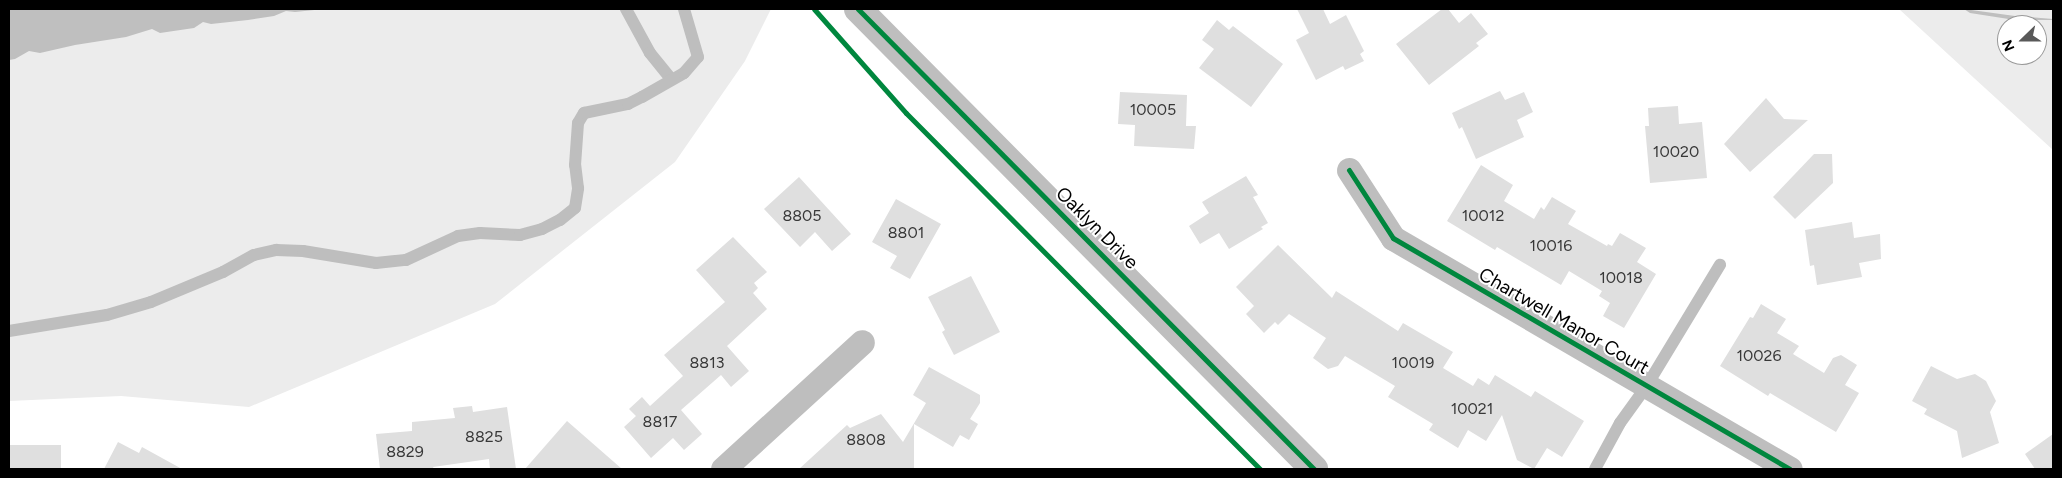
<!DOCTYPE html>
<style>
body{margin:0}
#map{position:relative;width:2062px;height:478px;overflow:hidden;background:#fff;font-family:Figtree,sans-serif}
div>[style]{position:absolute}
.green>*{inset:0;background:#ececec}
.water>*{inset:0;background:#bfbfbf}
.building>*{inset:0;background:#dfdfdf;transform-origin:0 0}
.service>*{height:12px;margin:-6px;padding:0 6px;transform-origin:6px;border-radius:6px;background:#bebebe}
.minor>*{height:25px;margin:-12.5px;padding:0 12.5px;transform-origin:12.5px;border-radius:12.5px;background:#bebebe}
.tertiary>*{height:28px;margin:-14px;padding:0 14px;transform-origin:14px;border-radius:14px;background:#bebebe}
.cycleway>*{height:5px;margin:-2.5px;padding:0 2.5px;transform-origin:2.5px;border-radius:2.5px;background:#00873e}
span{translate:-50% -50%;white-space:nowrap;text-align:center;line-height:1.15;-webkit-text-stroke:4px #fff;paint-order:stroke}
.number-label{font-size:16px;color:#383838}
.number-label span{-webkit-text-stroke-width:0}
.street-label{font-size:19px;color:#000}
.frame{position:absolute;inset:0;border:10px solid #000;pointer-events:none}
.north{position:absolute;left:1997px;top:15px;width:50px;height:50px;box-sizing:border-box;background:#fff;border:1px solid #999;border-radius:50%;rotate:248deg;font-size:14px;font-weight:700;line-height:20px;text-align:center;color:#000}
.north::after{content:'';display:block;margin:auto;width:18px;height:22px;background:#595959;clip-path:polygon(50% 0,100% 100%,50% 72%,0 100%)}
</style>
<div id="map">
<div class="green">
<i style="clip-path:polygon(9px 9px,771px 9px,745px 61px,675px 162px,495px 304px,249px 407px,121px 396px,9px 401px)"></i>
<i style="clip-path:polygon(evenodd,1899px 9px,2053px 9px,2053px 150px,1974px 78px,1899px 9px,2007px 25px,2037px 25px,2037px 55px,2007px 55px,2007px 25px)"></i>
</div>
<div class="water">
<i style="clip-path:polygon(9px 9px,324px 9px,295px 12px,286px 11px,274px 16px,248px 20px,211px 24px,203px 22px,194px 28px,160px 33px,152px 29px,126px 37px,75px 45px,40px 53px,29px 51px,15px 59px,9px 60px)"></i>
<i style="clip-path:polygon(1964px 9px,2015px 16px,2053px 19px,2053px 20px,2015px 20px,1970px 13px)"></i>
</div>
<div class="building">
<i style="clip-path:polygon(1297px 9px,1323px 9px,1330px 24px,1346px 15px,1364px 51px,1360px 54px,1364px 61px,1345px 70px,1343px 66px,1316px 80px,1296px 40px,1309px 33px)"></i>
<i style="clip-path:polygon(1442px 9px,1448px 9px,1459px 23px,1471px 13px,1488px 34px,1476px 43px,1479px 46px,1429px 85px,1396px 44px)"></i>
<i style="clip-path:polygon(1217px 20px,1229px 30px,1233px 26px,1283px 64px,1251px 107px,1199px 68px,1214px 49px,1202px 40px)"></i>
<i style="clip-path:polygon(1500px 91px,1505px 100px,1524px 92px,1533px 112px,1517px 120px,1524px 137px,1476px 159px,1462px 127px,1459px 129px,1452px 113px)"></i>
<i style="clip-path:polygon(1120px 92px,1187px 95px,1186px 126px,1196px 126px,1194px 149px,1134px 146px,1135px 125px,1118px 124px)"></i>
<i style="clip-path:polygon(1766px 98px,1784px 119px,1808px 120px,1750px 172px,1724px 144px)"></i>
<i style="clip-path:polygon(1678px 106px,1679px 124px,1702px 122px,1707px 178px,1650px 183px,1645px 126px,1649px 126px,1648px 108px)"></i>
<i style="clip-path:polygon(1814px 154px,1832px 154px,1833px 183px,1795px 219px,1773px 197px)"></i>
<i style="clip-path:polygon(1481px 165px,1513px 185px,1504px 201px,1534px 219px,1541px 207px,1544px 210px,1552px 197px,1576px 211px,1568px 224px,1607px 246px,1608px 244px,1612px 246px,1620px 233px,1646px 248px,1637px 262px,1656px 274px,1624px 328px,1603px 316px,1610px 303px,1599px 296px,1602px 291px,1569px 271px,1561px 285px,1497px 247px,1495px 250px,1447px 221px)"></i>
<i style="clip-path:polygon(1246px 176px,1258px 195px,1253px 197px,1268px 223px,1261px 227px,1263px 229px,1229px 249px,1219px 233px,1200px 244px,1189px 226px,1209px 213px,1202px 202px)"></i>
<i style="clip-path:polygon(799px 177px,851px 234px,832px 251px,815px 232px,800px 247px,764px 209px)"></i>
<i style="clip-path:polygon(896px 199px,941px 224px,910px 279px,890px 268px,897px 256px,872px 242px)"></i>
<i style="clip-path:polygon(1852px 222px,1854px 238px,1880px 234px,1881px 259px,1859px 263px,1862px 277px,1817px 285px,1814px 265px,1810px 266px,1805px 230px)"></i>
<i style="clip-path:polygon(733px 237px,767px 272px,754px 283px,758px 288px,753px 293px,767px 309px,727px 346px,749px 371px,731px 387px,721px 375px,681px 410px,702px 434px,684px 450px,673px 438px,651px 458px,624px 427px,636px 416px,629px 409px,642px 397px,650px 406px,683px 376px,664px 355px,725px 302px,696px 270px)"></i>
<i style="clip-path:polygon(1278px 245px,1332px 298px,1336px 291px,1398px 331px,1403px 323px,1453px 352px,1443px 368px,1473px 386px,1478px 378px,1489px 385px,1495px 375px,1531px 397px,1535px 391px,1584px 421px,1562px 457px,1547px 448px,1534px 469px,1517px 460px,1502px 415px,1486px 441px,1468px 430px,1458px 448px,1429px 430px,1433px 424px,1388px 397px,1395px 386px,1345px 356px,1338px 366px,1328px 369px,1313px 358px,1326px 338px,1289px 314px,1278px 325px,1275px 322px,1264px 333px,1246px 314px,1254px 306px,1236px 287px)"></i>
<i style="clip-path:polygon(971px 276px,1000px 332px,954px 355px,942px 332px,945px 330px,928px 297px)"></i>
<i style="clip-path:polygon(1761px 304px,1786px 319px,1777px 333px,1799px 346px,1793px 354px,1824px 373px,1833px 358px,1841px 355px,1857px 365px,1845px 385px,1859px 393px,1836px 432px,1770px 393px,1768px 396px,1720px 366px,1750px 317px,1753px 318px)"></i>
<i style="clip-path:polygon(1931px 366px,1957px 379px,1975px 374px,1986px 381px,1996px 401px,1990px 412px,1999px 443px,1962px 458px,1957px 431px,1924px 414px,1927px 409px,1912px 401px)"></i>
<i style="clip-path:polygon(929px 367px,980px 395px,980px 403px,970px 419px,978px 424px,969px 440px,960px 435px,953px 447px,914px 424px,914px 469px,799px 469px,847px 425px,850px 428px,881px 414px,903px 442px,926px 403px,913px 395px)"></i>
<i style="clip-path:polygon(472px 406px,473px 412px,507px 407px,516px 469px,490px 469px,489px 459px,433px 467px,434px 469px,380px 469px,376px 434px,412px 431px,412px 422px,455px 418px,453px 408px)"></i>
<i style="clip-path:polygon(567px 421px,622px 469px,525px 469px)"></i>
<i style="clip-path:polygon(2053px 434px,2053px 469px,2035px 469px,2025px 454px)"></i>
<i style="clip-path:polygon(118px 442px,139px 453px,142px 447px,182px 469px,104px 469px)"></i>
<i style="left:61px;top:445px;width:24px;height:52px;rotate:90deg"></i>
</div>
<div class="service">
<i style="left:626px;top:9px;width:50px;rotate:61.4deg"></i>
<i style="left:650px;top:53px;width:33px;rotate:51deg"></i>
<i style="left:9px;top:331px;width:99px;rotate:-9.3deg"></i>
<i style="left:107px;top:315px;width:46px;rotate:-16.5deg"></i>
<i style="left:151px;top:302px;width:78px;rotate:-22.6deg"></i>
<i style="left:223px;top:272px;width:35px;rotate:-29deg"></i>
<i style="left:254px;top:255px;width:23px;rotate:-13deg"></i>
<i style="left:276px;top:250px;width:27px;rotate:2deg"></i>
<i style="left:303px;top:251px;width:74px;rotate:9.3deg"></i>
<i style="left:376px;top:263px;width:30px;rotate:-6deg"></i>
<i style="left:406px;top:260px;width:57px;rotate:-24.8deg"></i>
<i style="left:458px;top:236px;width:22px;rotate:-8deg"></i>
<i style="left:480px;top:233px;width:40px;rotate:2.9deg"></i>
<i style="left:520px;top:235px;width:23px;rotate:-15deg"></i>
<i style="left:542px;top:229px;width:20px;rotate:-27deg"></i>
<i style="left:560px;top:220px;width:19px;rotate:-39deg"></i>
<i style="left:575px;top:208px;width:20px;rotate:-81deg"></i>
<i style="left:578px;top:188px;width:23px;rotate:-97deg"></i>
<i style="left:575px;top:165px;width:42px;rotate:-85.9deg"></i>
<i style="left:578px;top:123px;width:12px;rotate:-59deg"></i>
<i style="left:584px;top:113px;width:45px;rotate:-11.6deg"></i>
<i style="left:628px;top:104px;width:16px;rotate:-27deg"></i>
<i style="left:642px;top:97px;width:48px;rotate:-29.7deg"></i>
<i style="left:684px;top:73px;width:21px;rotate:-49deg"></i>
<i style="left:698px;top:57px;width:50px;rotate:-106.3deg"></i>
<i style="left:1595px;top:469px;width:52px;rotate:-61.5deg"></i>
<i style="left:1620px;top:423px;width:44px;rotate:-54.2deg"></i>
<i style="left:1646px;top:387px;width:143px;rotate:-58.8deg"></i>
</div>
<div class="minor">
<i style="left:1349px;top:170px;width:81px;rotate:57.1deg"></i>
<i style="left:1393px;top:238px;width:459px;rotate:30.2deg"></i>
<i style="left:723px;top:469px;width:188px;rotate:-42.4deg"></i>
</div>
<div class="tertiary">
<i style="left:858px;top:9px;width:648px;rotate:45.25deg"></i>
</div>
<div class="cycleway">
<i style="left:814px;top:9px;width:139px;rotate:48.5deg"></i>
<i style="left:906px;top:113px;width:502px;rotate:45.16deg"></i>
<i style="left:858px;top:9px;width:648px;rotate:45.25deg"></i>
<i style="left:1349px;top:170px;width:81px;rotate:57.1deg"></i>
<i style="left:1393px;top:238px;width:459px;rotate:30.2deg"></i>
</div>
<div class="number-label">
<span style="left:1153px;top:110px">10005</span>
<span style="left:1676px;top:152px">10020</span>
<span style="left:802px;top:216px">8805</span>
<span style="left:1483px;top:216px">10012</span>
<span style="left:906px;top:233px">8801</span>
<span style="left:1551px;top:246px">10016</span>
<span style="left:1621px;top:278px">10018</span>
<span style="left:1759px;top:356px">10026</span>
<span style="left:707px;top:363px">8813</span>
<span style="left:1413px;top:363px">10019</span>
<span style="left:1472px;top:409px">10021</span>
<span style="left:660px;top:422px">8817</span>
<span style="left:484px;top:437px">8825</span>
<span style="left:866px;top:440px">8808</span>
<span style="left:405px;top:452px">8829</span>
</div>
<div class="street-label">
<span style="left:1097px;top:228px;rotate:45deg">Oaklyn Drive</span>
<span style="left:1564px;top:321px;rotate:30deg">Chartwell Manor Court</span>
</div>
<div class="frame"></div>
<div class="north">N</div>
</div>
